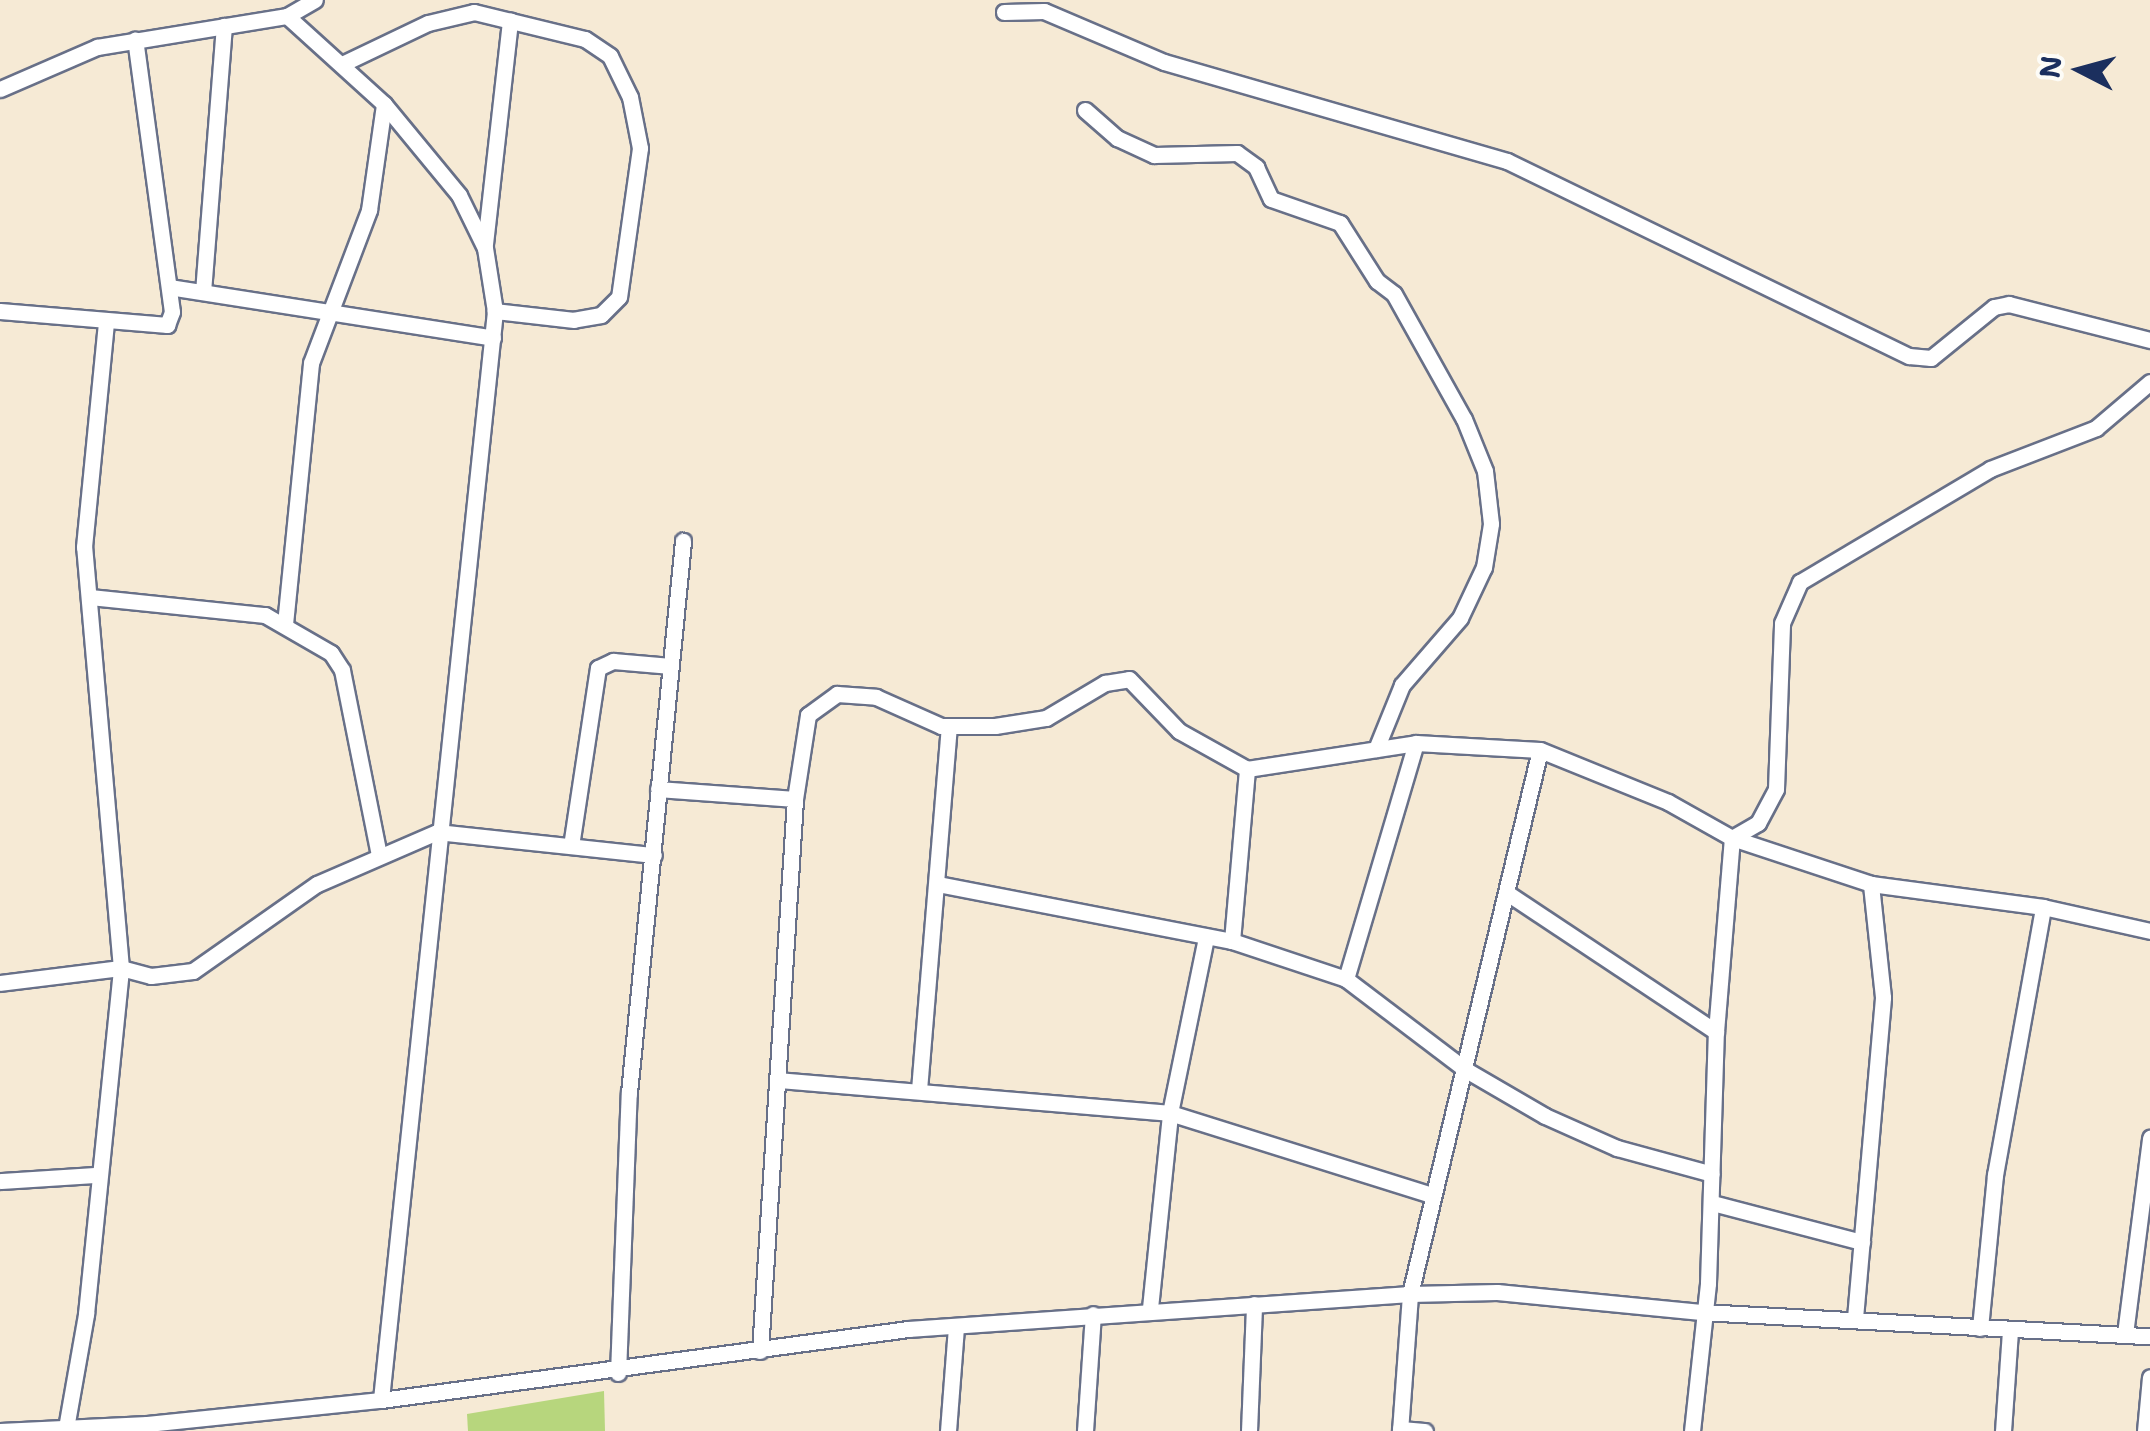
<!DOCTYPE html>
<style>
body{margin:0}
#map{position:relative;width:2150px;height:1431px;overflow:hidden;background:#f6ead5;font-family:"Shantell Sans",sans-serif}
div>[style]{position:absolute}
.green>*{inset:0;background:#b7d67d}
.roads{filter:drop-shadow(2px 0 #687088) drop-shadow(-2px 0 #687088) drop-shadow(0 2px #687088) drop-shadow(0 -2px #687088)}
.minor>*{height:15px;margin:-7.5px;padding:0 7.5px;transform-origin:7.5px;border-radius:7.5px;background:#fff}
span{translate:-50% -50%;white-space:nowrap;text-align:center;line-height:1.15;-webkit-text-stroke:10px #fdfcf7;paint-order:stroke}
.north{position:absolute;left:2030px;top:20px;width:100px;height:100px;-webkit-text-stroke:8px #fdfcf7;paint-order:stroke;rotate:276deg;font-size:28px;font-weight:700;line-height:40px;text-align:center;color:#1b2f5e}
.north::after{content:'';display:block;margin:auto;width:35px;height:45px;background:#1b2f5e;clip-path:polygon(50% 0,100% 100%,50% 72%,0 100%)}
</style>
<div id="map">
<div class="green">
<i style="clip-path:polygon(604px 1391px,605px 1431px,468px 1431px,467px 1414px)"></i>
</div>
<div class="roads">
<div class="minor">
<i style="left:1004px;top:12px;width:40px;rotate:-1.4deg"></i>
<i style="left:1044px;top:11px;width:130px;rotate:23deg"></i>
<i style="left:1164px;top:62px;width:357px;rotate:16.1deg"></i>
<i style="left:1507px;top:161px;width:447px;rotate:25.9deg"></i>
<i style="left:1909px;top:356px;width:22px;rotate:5deg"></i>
<i style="left:1931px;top:358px;width:81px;rotate:-39deg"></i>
<i style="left:1994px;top:307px;width:15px;rotate:-11deg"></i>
<i style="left:2009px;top:304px;width:146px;rotate:14.3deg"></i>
<i style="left:287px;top:16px;width:131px;rotate:42.2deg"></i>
<i style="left:384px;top:104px;width:118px;rotate:50.5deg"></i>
<i style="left:459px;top:195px;width:59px;rotate:63.9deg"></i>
<i style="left:485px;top:248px;width:64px;rotate:81deg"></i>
<i style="left:495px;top:311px;width:1095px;rotate:95.98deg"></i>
<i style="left:342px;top:64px;width:95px;rotate:-25.5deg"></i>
<i style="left:428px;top:23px;width:47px;rotate:-13.4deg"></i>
<i style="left:474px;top:12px;width:114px;rotate:13.7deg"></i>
<i style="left:585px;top:39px;width:30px;rotate:34deg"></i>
<i style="left:610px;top:56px;width:46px;rotate:64deg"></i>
<i style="left:630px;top:97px;width:52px;rotate:78.9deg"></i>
<i style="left:640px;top:148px;width:150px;rotate:98deg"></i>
<i style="left:619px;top:297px;width:25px;rotate:135deg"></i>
<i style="left:601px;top:315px;width:27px;rotate:170deg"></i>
<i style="left:574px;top:320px;width:80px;rotate:-173.5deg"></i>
<i style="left:0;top:89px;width:106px;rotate:-23.4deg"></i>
<i style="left:97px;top:47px;width:193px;rotate:-9.3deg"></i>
<i style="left:287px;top:16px;width:32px;rotate:-30deg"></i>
<i style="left:1085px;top:110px;width:43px;rotate:41.2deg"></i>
<i style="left:1117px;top:138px;width:41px;rotate:24.7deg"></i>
<i style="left:1154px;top:155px;width:83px;rotate:-1.4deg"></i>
<i style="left:1237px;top:153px;width:24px;rotate:36deg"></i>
<i style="left:1256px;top:167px;width:35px;rotate:65deg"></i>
<i style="left:1271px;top:199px;width:73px;rotate:19.2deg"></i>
<i style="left:1340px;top:223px;width:69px;rotate:57.5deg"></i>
<i style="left:1377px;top:281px;width:21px;rotate:37deg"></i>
<i style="left:1394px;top:294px;width:143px;rotate:60.8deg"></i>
<i style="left:1464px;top:419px;width:56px;rotate:68deg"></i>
<i style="left:1485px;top:471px;width:53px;rotate:83.5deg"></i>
<i style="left:1491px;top:524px;width:44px;rotate:99.2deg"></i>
<i style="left:1484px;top:567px;width:56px;rotate:115.2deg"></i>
<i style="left:1460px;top:618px;width:89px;rotate:130.9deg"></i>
<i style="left:1402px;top:685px;width:69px;rotate:112.1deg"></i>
<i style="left:485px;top:244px;width:225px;rotate:-83.6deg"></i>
<i style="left:169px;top:287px;width:328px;rotate:8.9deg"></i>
<i style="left:203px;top:292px;width:267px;rotate:-85.5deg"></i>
<i style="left:0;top:311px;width:168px;rotate:4.8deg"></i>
<i style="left:167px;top:325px;width:14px;rotate:-69deg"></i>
<i style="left:172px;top:312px;width:275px;rotate:-97.7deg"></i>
<i style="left:90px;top:597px;width:176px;rotate:5.9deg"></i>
<i style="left:265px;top:615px;width:76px;rotate:29.9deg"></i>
<i style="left:331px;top:653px;width:20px;rotate:57deg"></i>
<i style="left:342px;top:670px;width:189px;rotate:78.7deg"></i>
<i style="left:285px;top:624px;width:262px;rotate:-84.3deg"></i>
<i style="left:311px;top:363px;width:164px;rotate:-69.2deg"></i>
<i style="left:369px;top:210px;width:107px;rotate:-81.9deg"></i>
<i style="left:658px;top:789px;width:137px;rotate:4.2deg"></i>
<i style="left:1732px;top:838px;width:30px;rotate:-30deg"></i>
<i style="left:1758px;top:823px;width:38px;rotate:-62deg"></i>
<i style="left:1776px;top:789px;width:166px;rotate:-87.9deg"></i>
<i style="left:1782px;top:623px;width:45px;rotate:-66.3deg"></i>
<i style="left:1800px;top:582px;width:221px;rotate:-30.7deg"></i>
<i style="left:1990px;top:469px;width:114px;rotate:-21.1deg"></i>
<i style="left:2096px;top:428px;width:71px;rotate:-40.4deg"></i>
<i style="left:571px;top:846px;width:180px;rotate:-81.4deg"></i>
<i style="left:598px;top:668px;width:17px;rotate:-25deg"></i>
<i style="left:613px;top:661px;width:58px;rotate:4.9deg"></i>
<i style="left:938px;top:884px;width:299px;rotate:11deg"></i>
<i style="left:1232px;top:941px;width:120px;rotate:18.4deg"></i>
<i style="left:1346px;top:979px;width:151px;rotate:37.2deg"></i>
<i style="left:1466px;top:1070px;width:91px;rotate:30.2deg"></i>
<i style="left:1545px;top:1116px;width:79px;rotate:24deg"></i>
<i style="left:1617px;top:1148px;width:98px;rotate:15.3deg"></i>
<i style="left:1507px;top:893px;width:251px;rotate:33.6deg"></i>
<i style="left:1232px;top:941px;width:173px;rotate:-85deg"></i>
<i style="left:1346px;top:979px;width:246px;rotate:-73.5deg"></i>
<i style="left:0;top:983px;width:122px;rotate:-7.1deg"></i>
<i style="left:121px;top:968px;width:423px;rotate:-95deg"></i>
<i style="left:84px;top:547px;width:226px;rotate:-84.4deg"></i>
<i style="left:778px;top:1080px;width:393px;rotate:4.8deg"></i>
<i style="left:1170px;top:1113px;width:275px;rotate:17.4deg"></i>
<i style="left:919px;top:1090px;width:364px;rotate:-85.3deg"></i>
<i style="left:0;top:1181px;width:95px;rotate:-3.6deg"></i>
<i style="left:1712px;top:1203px;width:155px;rotate:14.6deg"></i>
<i style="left:1150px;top:1308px;width:196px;rotate:-84.1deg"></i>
<i style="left:1170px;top:1113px;width:180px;rotate:-78.4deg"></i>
<i style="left:1855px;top:1318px;width:322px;rotate:-85deg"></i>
<i style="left:1883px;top:997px;width:114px;rotate:-96.1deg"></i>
<i style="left:1980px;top:1328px;width:154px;rotate:-84.4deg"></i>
<i style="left:1995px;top:1175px;width:272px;rotate:-79.8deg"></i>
<i style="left:2125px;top:1334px;width:198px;rotate:-82.7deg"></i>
<i style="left:760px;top:1351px;width:553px;rotate:-86.37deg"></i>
<i style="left:795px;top:799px;width:85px;rotate:-81.2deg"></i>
<i style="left:808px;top:715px;width:36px;rotate:-36deg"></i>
<i style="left:837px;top:694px;width:39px;rotate:4deg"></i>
<i style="left:876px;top:697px;width:71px;rotate:24deg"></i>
<i style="left:941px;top:726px;width:54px"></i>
<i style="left:995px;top:726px;width:52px;rotate:-8.9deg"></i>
<i style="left:1046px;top:718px;width:69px;rotate:-30.7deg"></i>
<i style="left:1105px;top:683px;width:24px;rotate:-9deg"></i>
<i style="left:1129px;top:679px;width:72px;rotate:46.1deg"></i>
<i style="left:1179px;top:731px;width:78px;rotate:29.2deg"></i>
<i style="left:1247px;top:769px;width:171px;rotate:-8.7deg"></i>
<i style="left:1416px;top:743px;width:124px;rotate:3.2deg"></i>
<i style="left:1540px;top:750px;width:138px;rotate:22.1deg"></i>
<i style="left:1668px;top:802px;width:73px;rotate:29.4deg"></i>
<i style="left:1732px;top:838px;width:146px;rotate:18.3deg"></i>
<i style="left:1871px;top:884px;width:174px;rotate:7.6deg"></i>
<i style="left:2043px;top:907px;width:110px;rotate:12.6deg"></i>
<i style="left:618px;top:1373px;width:280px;rotate:-87.8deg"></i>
<i style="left:629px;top:1093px;width:555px;rotate:-84.41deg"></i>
<i style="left:66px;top:1428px;width:116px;rotate:-80deg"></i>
<i style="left:86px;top:1314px;width:348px;rotate:-84.2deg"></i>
<i style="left:121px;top:968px;width:31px;rotate:15deg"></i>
<i style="left:151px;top:976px;width:42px;rotate:-6.8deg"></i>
<i style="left:193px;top:971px;width:151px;rotate:-35.1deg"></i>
<i style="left:317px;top:884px;width:131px;rotate:-23.4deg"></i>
<i style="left:437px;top:832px;width:218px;rotate:6.1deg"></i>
<i style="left:1400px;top:1429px;width:25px;rotate:5deg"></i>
<i style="left:0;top:1431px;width:147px;rotate:-2.7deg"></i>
<i style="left:147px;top:1424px;width:235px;rotate:-5.9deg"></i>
<i style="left:381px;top:1400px;width:532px;rotate:-7.67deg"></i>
<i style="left:908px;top:1329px;width:503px;rotate:-3.99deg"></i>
<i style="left:1410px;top:1294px;width:87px;rotate:-1.3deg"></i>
<i style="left:1497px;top:1292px;width:205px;rotate:5.6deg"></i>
<i style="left:1701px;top:1312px;width:450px;rotate:3.1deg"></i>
<i style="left:948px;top:1431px;width:105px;rotate:-85.6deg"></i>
<i style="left:1085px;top:1431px;width:117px;rotate:-86.1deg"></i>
<i style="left:1249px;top:1431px;width:127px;rotate:-87.7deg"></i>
<i style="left:1400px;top:1431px;width:137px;rotate:-85.8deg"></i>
<i style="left:1410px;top:1294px;width:559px;rotate:-76.56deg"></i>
<i style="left:1692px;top:1431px;width:149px;rotate:-83.8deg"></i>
<i style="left:1708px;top:1283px;width:251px;rotate:-88.2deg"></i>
<i style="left:1716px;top:1032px;width:195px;rotate:-85.3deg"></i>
<i style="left:2003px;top:1431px;width:99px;rotate:-86deg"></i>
<i style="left:2145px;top:1431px;width:54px;rotate:-84.7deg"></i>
</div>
</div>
<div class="north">N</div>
</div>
